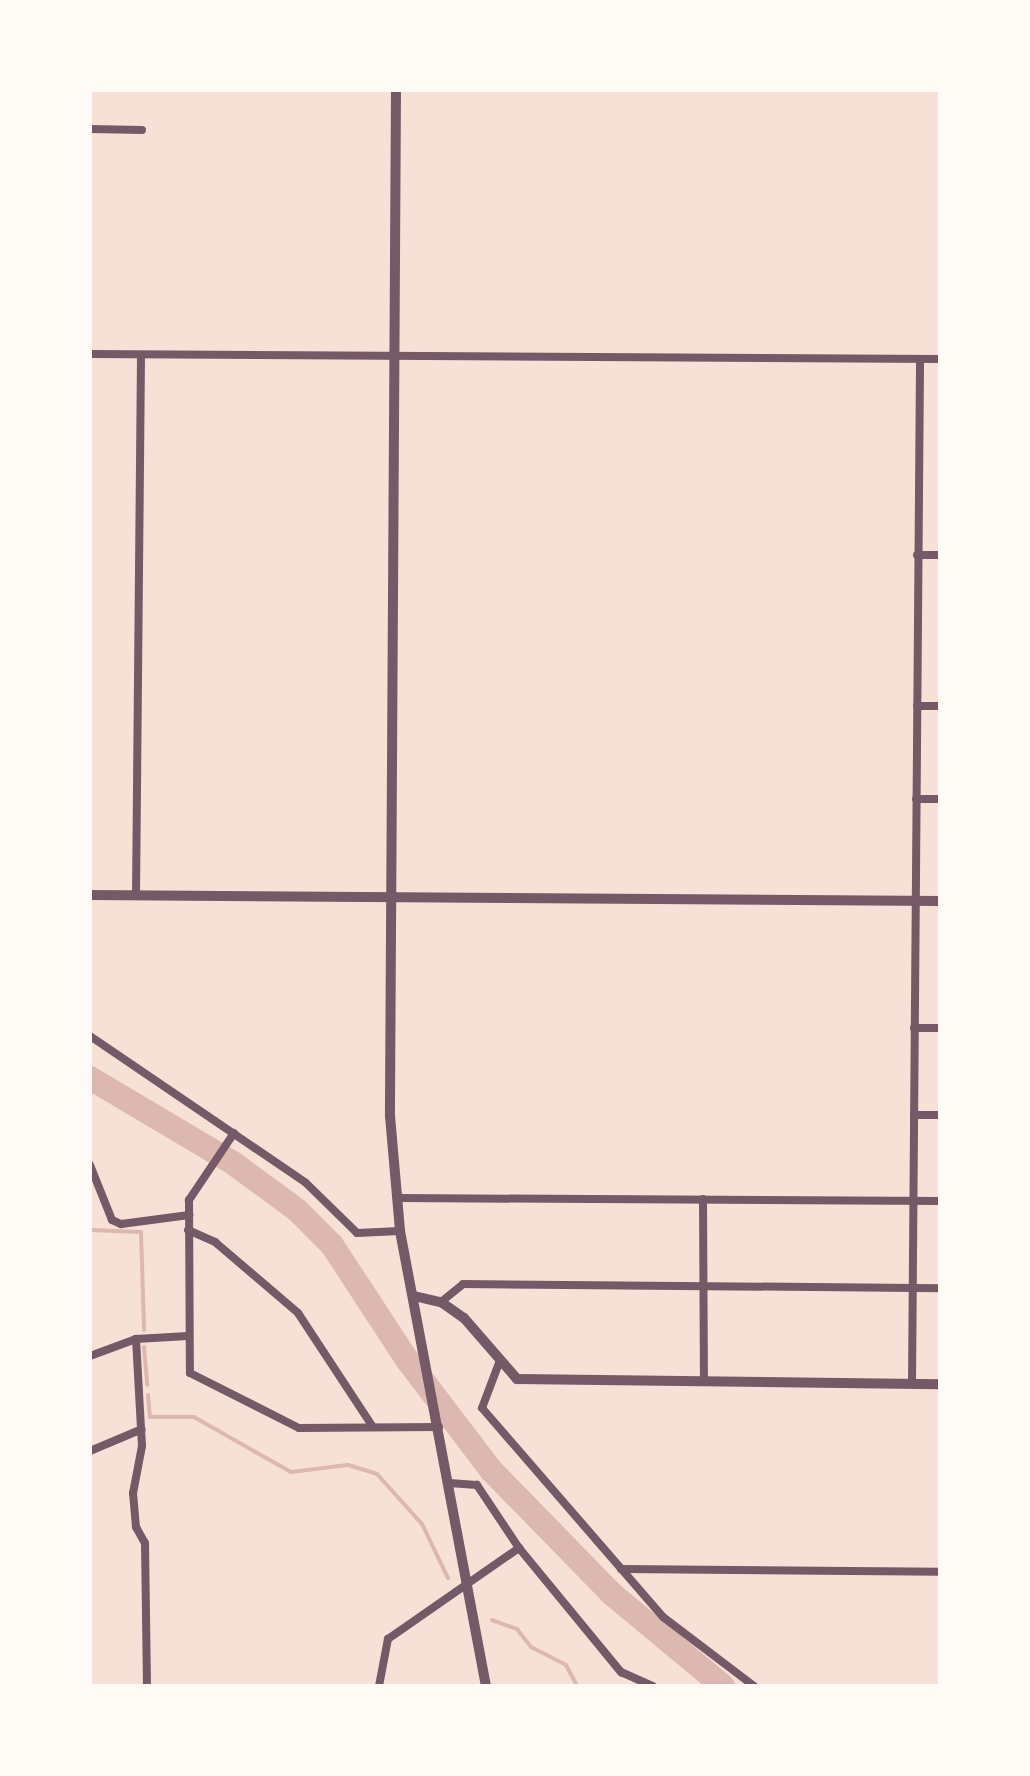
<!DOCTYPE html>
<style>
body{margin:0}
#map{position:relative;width:1030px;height:1776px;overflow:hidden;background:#f7e1d7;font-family:Merriweather,serif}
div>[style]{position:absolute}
.stream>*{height:4px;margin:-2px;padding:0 2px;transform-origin:2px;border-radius:2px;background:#dcb8b0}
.river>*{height:24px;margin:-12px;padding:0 12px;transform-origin:12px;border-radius:12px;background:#dcb8b0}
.minor>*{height:8px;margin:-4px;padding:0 4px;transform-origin:4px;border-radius:4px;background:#755966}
.tertiary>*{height:10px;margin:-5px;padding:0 5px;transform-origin:5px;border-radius:5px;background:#755966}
span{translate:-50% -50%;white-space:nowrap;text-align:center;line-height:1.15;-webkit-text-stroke:8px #fffaf5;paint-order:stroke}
.frame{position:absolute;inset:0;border:92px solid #fffaf5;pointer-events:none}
</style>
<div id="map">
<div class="stream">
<i style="left:90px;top:1230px;width:51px;rotate:2.2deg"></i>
<i style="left:141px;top:1232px;width:98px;rotate:88.2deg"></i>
<i style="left:144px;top:1347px;width:38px;rotate:85deg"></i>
<i style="left:148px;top:1395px;width:22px;rotate:85deg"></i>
<i style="left:150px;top:1417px;width:44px"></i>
<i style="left:194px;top:1417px;width:112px;rotate:29.6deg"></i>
<i style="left:291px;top:1472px;width:57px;rotate:-7deg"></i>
<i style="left:348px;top:1465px;width:30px;rotate:17deg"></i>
<i style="left:377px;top:1474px;width:67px;rotate:48deg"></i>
<i style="left:422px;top:1524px;width:60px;rotate:64.3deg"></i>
<i style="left:492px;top:1620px;width:27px;rotate:20deg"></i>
<i style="left:517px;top:1629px;width:23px;rotate:52deg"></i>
<i style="left:531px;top:1647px;width:39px;rotate:27deg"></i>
<i style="left:566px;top:1665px;width:24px;rotate:62deg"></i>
</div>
<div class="river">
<i style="left:90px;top:1078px;width:166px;rotate:30.7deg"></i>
<i style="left:233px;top:1163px;width:79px;rotate:36.3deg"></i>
<i style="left:297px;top:1210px;width:49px;rotate:45deg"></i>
<i style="left:332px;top:1245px;width:139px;rotate:56.8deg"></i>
<i style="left:408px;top:1361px;width:137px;rotate:52.7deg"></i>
<i style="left:491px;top:1470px;width:173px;rotate:45.7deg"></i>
<i style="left:612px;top:1594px;width:144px;rotate:39.7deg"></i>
</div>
<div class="minor">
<i style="left:90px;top:129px;width:52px;rotate:1.1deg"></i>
<i style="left:90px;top:354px;width:850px;rotate:0.34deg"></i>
<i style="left:917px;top:555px;width:23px"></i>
<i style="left:917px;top:706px;width:23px"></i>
<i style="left:916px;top:799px;width:24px"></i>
<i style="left:136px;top:896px;width:541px;rotate:-89.47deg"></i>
<i style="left:914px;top:1028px;width:26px"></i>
<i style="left:90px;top:1036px;width:261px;rotate:34.2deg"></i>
<i style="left:306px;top:1183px;width:71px;rotate:44.4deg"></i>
<i style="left:357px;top:1233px;width:43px;rotate:-2.7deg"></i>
<i style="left:914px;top:1115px;width:26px"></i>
<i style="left:234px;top:1133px;width:81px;rotate:123.9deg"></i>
<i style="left:189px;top:1200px;width:173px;rotate:89.7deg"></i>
<i style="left:190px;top:1373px;width:122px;rotate:26.8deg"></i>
<i style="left:299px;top:1428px;width:140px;rotate:-0.4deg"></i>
<i style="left:90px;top:1165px;width:59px;rotate:68.2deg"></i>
<i style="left:112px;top:1220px;width:10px;rotate:24deg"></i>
<i style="left:121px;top:1224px;width:69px;rotate:-7.5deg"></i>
<i style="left:397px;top:1198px;width:543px;rotate:0.32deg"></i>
<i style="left:703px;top:1199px;width:182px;rotate:89.7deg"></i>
<i style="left:188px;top:1230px;width:30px;rotate:24deg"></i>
<i style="left:215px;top:1242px;width:109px;rotate:40.5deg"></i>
<i style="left:298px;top:1313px;width:136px;rotate:56.7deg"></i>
<i style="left:441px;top:1302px;width:28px;rotate:-39deg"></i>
<i style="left:463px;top:1284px;width:477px;rotate:0.5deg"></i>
<i style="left:136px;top:1339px;width:107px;rotate:86.8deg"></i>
<i style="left:142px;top:1446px;width:48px;rotate:100.8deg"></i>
<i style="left:133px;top:1493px;width:34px;rotate:85deg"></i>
<i style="left:136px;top:1527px;width:18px;rotate:61deg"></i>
<i style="left:145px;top:1543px;width:143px;rotate:89.2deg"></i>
<i style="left:90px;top:1356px;width:49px;rotate:-20.3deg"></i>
<i style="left:136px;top:1339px;width:52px;rotate:-3.3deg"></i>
<i style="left:499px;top:1363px;width:48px;rotate:110.7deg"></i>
<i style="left:482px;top:1408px;width:276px;rotate:49.1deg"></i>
<i style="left:663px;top:1617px;width:114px;rotate:37.2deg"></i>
<i style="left:912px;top:1384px;width:1025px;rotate:-89.55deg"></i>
<i style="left:90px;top:1451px;width:56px;rotate:-22.9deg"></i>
<i style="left:519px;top:1548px;width:161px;rotate:50.6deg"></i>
<i style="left:621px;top:1672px;width:35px;rotate:24deg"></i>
<i style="left:621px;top:1569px;width:319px;rotate:0.5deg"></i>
<i style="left:379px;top:1686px;width:48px;rotate:-79.2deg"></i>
<i style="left:388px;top:1639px;width:160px;rotate:-34.8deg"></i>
<i style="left:519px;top:1548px;width:76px;rotate:-123.7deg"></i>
<i style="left:477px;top:1485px;width:28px;rotate:-176deg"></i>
</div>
<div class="tertiary">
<i style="left:396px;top:90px;width:1026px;rotate:90.34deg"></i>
<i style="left:390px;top:1116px;width:115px;rotate:85deg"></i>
<i style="left:400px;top:1231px;width:463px;rotate:79.3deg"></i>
<i style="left:90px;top:895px;width:850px;rotate:0.4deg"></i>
<i style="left:414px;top:1296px;width:28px;rotate:13deg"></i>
<i style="left:441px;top:1302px;width:28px;rotate:35deg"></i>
<i style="left:464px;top:1318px;width:81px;rotate:49deg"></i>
<i style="left:517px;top:1379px;width:423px;rotate:0.7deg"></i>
</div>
<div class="frame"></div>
</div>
